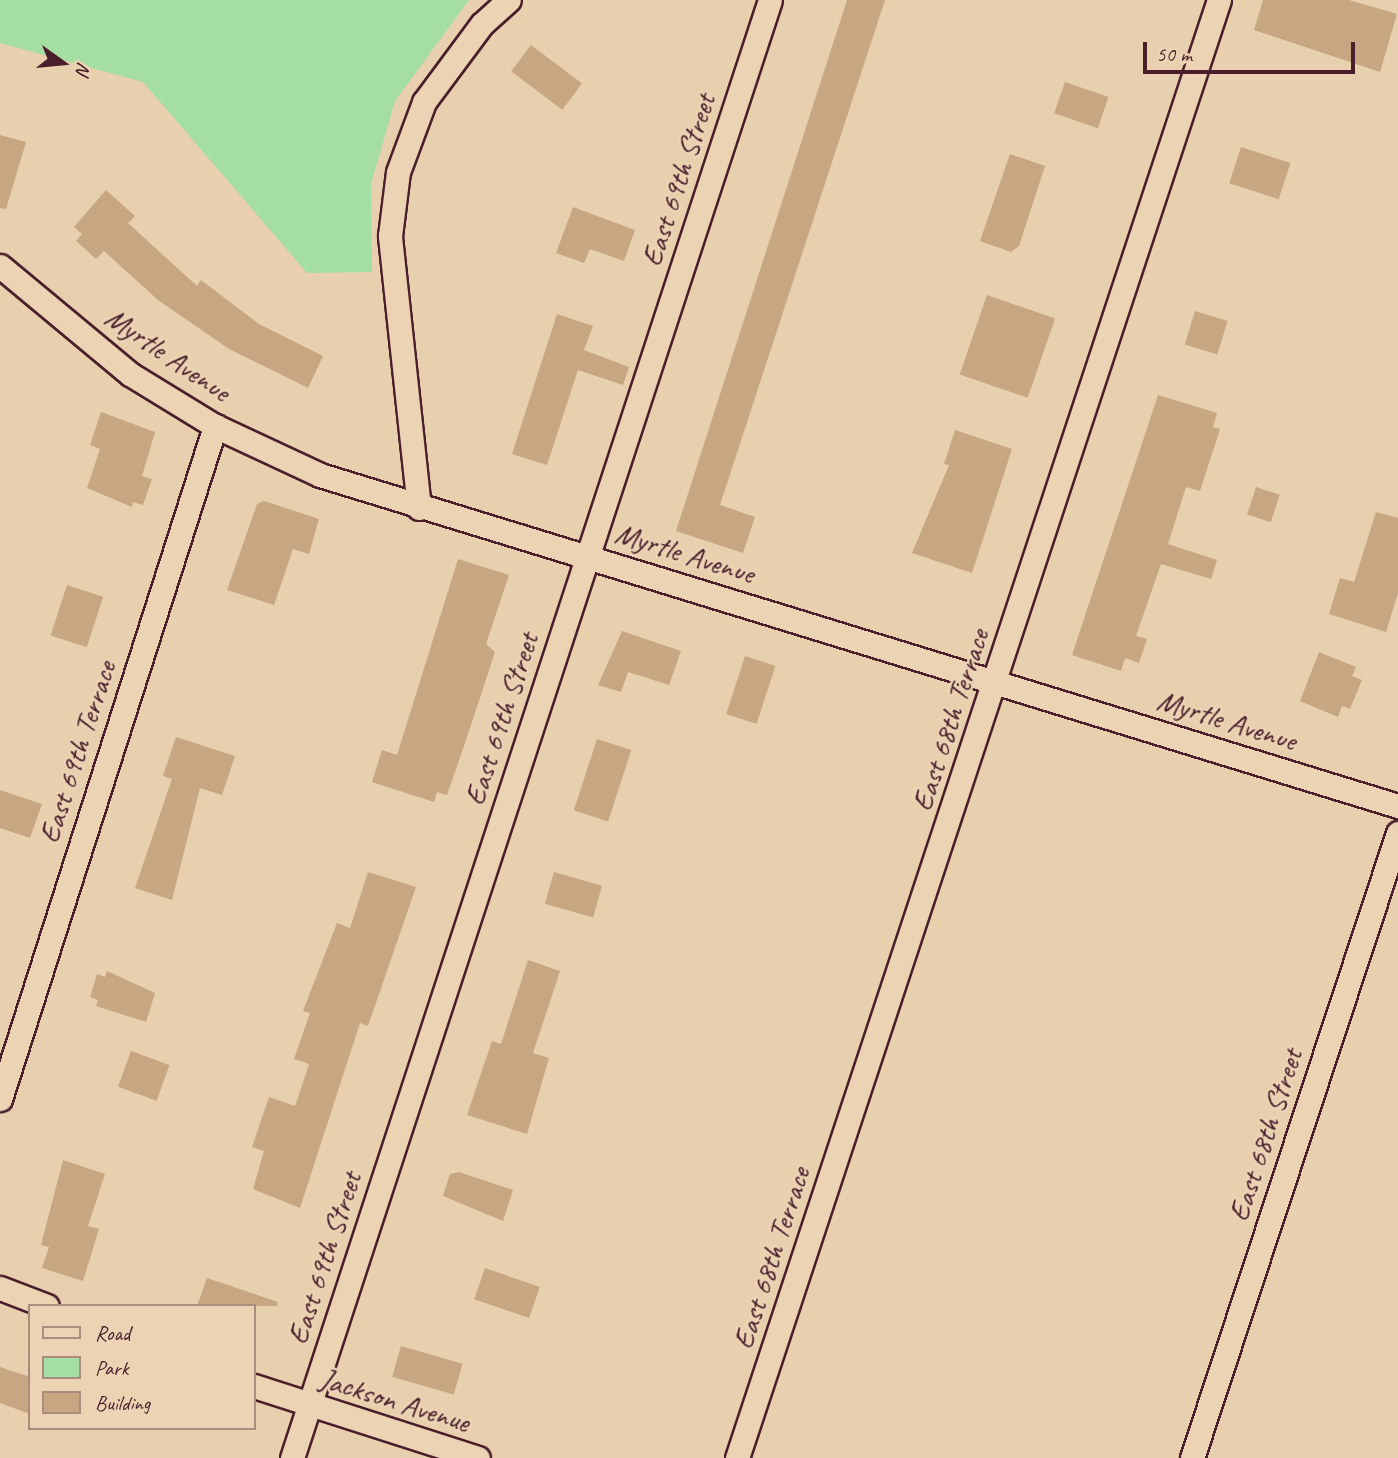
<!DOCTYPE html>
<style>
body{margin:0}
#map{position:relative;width:1398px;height:1458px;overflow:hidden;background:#e8cfad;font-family:Caveat,sans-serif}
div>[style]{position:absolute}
.green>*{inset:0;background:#a5dea3}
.building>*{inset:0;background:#c7a781;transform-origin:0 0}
.roads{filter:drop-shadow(2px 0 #4a1f2b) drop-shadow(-2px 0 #4a1f2b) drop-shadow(0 2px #4a1f2b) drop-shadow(0 -2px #4a1f2b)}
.minor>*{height:23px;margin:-11.5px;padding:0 11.5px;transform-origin:11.5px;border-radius:11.5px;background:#ebd3b4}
span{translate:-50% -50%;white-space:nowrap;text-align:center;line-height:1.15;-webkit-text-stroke:5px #ebd3b4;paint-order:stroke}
.street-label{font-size:30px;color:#4a1f2b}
.legend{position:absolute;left:28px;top:1304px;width:228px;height:126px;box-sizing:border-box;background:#ebd3b4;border:2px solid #ab8b7d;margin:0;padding:9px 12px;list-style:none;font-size:21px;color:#4a1f2b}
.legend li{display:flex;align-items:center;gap:14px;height:35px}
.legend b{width:35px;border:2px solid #ab8b7d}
.north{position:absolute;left:28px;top:28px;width:70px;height:70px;-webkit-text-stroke:5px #ebd3b4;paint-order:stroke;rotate:105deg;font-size:19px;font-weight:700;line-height:28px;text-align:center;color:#4a1f2b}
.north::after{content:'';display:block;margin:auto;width:24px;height:32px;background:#4a1f2b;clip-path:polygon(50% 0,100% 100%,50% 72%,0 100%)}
.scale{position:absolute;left:1143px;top:42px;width:212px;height:32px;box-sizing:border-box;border:4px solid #4a1f2b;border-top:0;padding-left:9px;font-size:21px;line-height:24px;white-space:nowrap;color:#4a1f2b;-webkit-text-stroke:5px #ebd3b4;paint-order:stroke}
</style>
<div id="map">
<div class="green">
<i style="clip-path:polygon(0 0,469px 0,395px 101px,371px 184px,372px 272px,307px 273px,143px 82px,0 43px)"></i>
</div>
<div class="building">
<i style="clip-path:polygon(847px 0,885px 0,720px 505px,755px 517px,743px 553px,676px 531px)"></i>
<i style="clip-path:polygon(1263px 0,1349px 0,1397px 14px,1380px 72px,1254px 30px)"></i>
<i style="left:531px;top:45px;width:64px;height:33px;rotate:37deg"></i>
<i style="left:1065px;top:82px;width:46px;height:33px;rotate:19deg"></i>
<i style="clip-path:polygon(0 135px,26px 142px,6px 209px,0 208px)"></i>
<i style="left:1241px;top:147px;width:52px;height:38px;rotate:18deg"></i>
<i style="clip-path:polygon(1010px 154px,1045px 166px,1019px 246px,1011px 252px,980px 241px)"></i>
<i style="clip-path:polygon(106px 190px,135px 216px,128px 223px,197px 286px,201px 280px,259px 324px,323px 356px,308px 388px,229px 349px,158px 300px,104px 251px,96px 259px,76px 241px,82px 234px,74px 227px)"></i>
<i style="clip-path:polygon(573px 207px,635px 230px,624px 261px,590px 249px,584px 263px,556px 253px)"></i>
<i style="left:987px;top:295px;width:72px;height:84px;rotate:19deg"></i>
<i style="left:1195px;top:311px;width:34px;height:35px;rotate:17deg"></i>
<i style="clip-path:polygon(557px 314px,593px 326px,584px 350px,629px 367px,623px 385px,578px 370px,547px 465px,512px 454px)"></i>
<i style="clip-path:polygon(1158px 395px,1217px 413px,1213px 427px,1220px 429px,1200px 491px,1186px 487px,1168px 544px,1217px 560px,1211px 579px,1161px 564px,1136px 636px,1147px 639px,1139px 663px,1125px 658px,1121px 671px,1072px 655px)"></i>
<i style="clip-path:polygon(101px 412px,155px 432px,142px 476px,152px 479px,143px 505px,133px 502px,132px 507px,87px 488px,100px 449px,90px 445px)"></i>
<i style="clip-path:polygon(955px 430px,1012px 449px,972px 573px,912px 553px,949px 465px,944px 464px)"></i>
<i style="left:1256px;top:487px;width:25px;height:29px;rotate:18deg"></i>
<i style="clip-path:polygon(264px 501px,319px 519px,309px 554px,293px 549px,274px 605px,227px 590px,257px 504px)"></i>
<i style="clip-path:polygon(1376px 512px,1398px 518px,1398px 593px,1386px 632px,1329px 614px,1340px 578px,1354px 582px)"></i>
<i style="clip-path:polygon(458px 559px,509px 575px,486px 644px,495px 652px,466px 740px,447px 795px,437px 792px,434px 802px,372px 782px,382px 750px,397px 755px)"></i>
<i style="left:67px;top:585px;width:38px;height:53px;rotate:18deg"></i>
<i style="clip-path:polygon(622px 631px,681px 651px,669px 685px,628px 672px,621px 692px,598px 685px)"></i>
<i style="clip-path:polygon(1319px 652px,1356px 667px,1352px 676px,1362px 680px,1350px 709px,1342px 706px,1338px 717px,1300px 701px)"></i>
<i style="left:745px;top:656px;width:32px;height:61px;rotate:18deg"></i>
<i style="clip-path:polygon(176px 737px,235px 756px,222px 795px,200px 788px,172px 900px,135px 888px,172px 779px,163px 776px)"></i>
<i style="left:597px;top:739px;width:36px;height:75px;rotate:18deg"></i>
<i style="clip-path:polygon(0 790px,42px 804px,30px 838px,0 828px)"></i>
<i style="clip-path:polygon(368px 872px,416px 887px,368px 1026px,360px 1023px,300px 1208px,253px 1189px,264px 1151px,252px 1147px,269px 1097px,295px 1106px,309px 1064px,294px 1059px,310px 1013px,303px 1011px,337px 923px,350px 928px)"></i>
<i style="left:554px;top:872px;width:50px;height:33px;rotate:16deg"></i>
<i style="clip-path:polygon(528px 960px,560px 971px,533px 1053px,549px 1058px,527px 1134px,467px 1115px,492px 1041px,501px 1044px)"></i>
<i style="clip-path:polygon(107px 971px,155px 993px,146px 1022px,96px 1006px,98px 1000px,90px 997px,97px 974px,105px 977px)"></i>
<i style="left:131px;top:1051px;width:41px;height:38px;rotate:20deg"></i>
<i style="clip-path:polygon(63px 1160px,105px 1174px,88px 1226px,99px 1229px,83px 1281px,42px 1268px,49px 1247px,41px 1245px)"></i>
<i style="clip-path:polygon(459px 1172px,513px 1190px,503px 1221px,443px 1196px,450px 1174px)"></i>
<i style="left:485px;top:1268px;width:58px;height:33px;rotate:19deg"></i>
<i style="clip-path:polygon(207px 1278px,278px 1302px,277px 1306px,197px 1306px)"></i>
<i style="left:401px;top:1346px;width:64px;height:32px;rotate:16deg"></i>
<i style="clip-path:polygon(0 1367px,30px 1377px,30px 1414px,0 1403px)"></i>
</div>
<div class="roads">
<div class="minor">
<i style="left:0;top:266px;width:169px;rotate:39.7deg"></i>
<i style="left:130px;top:374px;width:100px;rotate:31.5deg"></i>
<i style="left:215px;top:426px;width:116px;rotate:25deg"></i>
<i style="left:320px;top:475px;width:1128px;rotate:17.07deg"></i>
<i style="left:419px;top:508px;width:274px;rotate:-96.1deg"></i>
<i style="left:390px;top:236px;width:64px;rotate:-82.9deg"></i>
<i style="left:398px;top:172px;width:75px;rotate:-69.6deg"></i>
<i style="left:424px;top:102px;width:97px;rotate:-53.4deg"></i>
<i style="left:482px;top:24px;width:36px;rotate:-42deg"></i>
<i style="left:0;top:1099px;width:707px;rotate:-72.28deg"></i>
<i style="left:0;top:1288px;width:50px;rotate:21deg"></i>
<i style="left:254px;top:1386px;width:235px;rotate:17.8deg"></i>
<i style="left:292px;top:1458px;width:1534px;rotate:-71.85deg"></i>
<i style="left:737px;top:1458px;width:1536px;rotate:-71.71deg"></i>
<i style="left:1192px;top:1458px;width:658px;rotate:-71.76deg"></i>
</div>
</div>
<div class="street-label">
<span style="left:678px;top:180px;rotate:-72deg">East 69th Street</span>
<span style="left:168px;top:354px;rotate:34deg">Myrtle Avenue</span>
<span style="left:685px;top:553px;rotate:17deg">Myrtle Avenue</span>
<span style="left:501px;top:719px;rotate:-72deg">East 69th Street</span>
<span style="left:950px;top:720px;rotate:-72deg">East 68th Terrace</span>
<span style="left:1227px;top:720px;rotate:17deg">Myrtle Avenue</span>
<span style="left:77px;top:752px;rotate:-72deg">East 69th Terrace</span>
<span style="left:1265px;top:1135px;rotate:-72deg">East 68th Street</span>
<span style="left:324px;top:1258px;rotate:-72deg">East 69th Street</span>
<span style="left:771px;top:1258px;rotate:-72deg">East 68th Terrace</span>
<span style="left:395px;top:1400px;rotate:17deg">Jackson Avenue</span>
</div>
<ul class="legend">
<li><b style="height:9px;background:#ebd3b4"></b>Road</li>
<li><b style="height:19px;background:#a5dea3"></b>Park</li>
<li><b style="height:19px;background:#c7a781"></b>Building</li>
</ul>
<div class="north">N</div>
<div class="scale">50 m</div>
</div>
